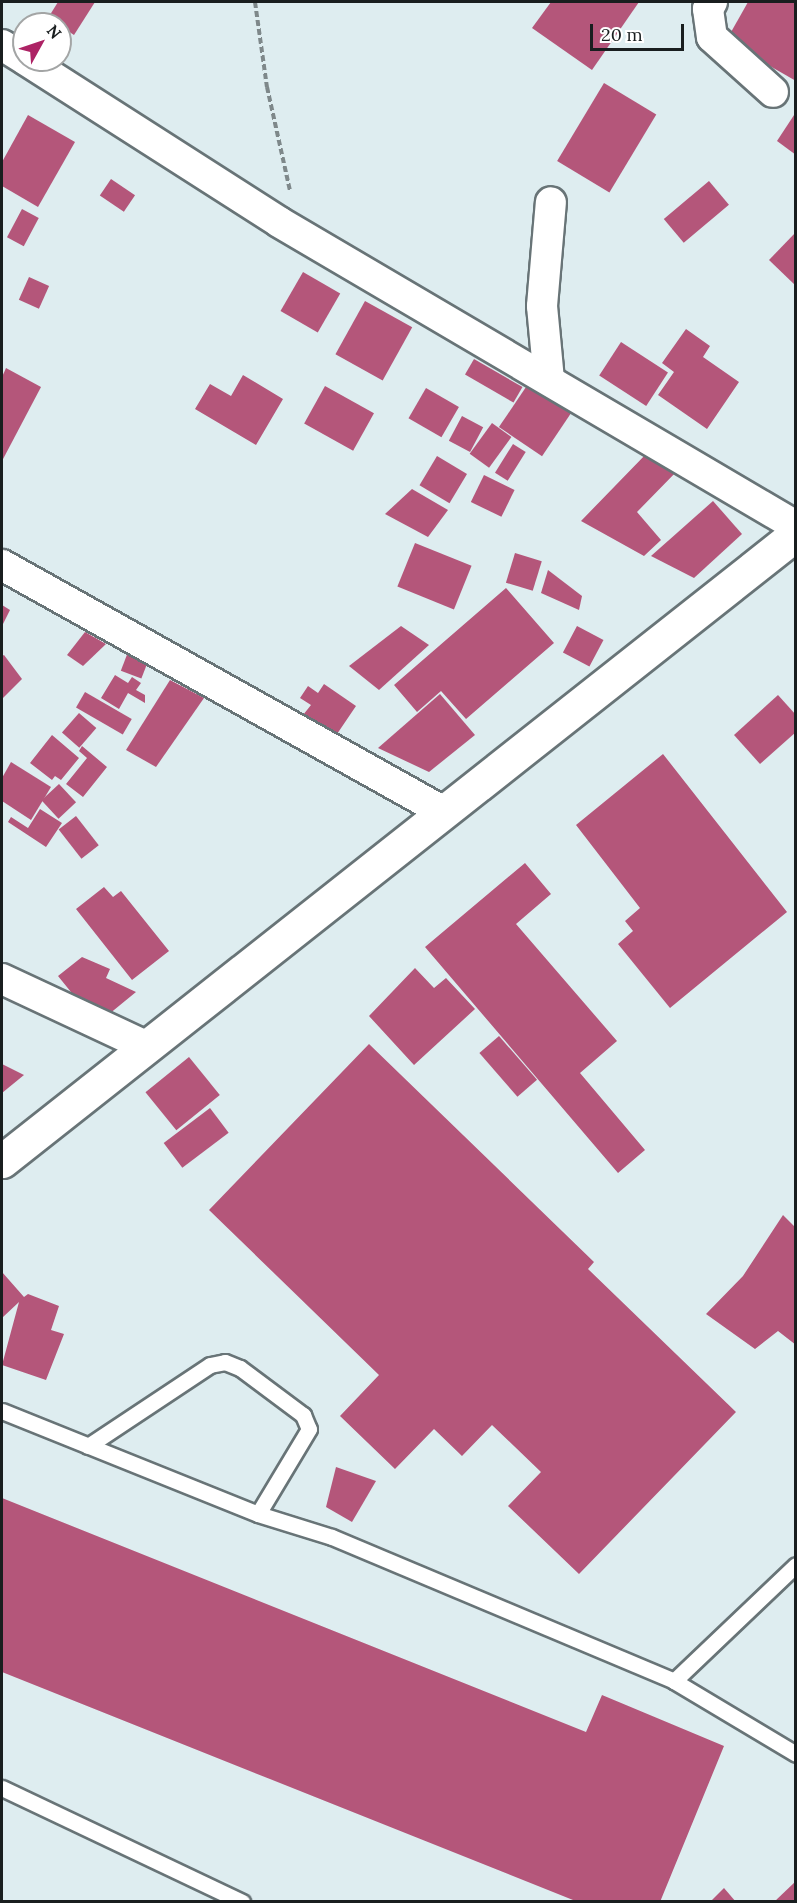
<!DOCTYPE html>
<style>
body{margin:0}
#map{position:relative;width:797px;height:1903px;overflow:hidden;background:#deedf0;font-family:Lora,serif}
div>[style]{position:absolute}
.building>*{inset:0;background:#b4567a;transform-origin:0 0}
.path>*{height:4px;margin-top:-2px;transform-origin:0;background:repeating-linear-gradient(90deg,#7e888a 0 6px,transparent 0 9px)}
.roads{filter:drop-shadow(2px 0 #687477) drop-shadow(-2px 0 #687477) drop-shadow(0 2px #687477) drop-shadow(0 -2px #687477)}
.service>*{height:15px;margin:-7.5px;padding:0 7.5px;transform-origin:7.5px;border-radius:7.5px;background:#fff}
.minor>*{height:30px;margin:-15px;padding:0 15px;transform-origin:15px;border-radius:15px;background:#fff}
.tertiary>*{height:33px;margin:-16.5px;padding:0 16.5px;transform-origin:16.5px;border-radius:16.5px;background:#fff}
span{translate:-50% -50%;white-space:nowrap;text-align:center;line-height:1.15;-webkit-text-stroke:4.5px #fff;paint-order:stroke}
.frame{position:absolute;inset:0;border:3px solid #191e1f;pointer-events:none}
.north{position:absolute;left:12px;top:12px;width:60px;height:60px;box-sizing:border-box;background:#fff;border:2px solid #a3a5a5;border-radius:50%;rotate:50deg;font-size:16px;font-weight:700;line-height:24px;text-align:center;color:#191e1f}
.north::after{content:'';display:block;margin:auto;width:21px;height:27px;background:#ad2365;clip-path:polygon(50% 0,100% 100%,50% 72%,0 100%)}
.scale{position:absolute;left:590px;top:24px;width:94px;height:27px;box-sizing:border-box;border:3px solid #191e1f;border-top:0;padding-left:8px;font-size:18px;line-height:21px;white-space:nowrap;color:#191e1f;-webkit-text-stroke:4px #fff;paint-order:stroke}
</style>
<div id="map">
<div class="building">
<i style="clip-path:polygon(58px 2px,95px 2px,74px 35px,48px 18px)"></i>
<i style="clip-path:polygon(551px 2px,639px 2px,592px 70px,532px 28px)"></i>
<i style="clip-path:polygon(748px 2px,796px 2px,796px 81px,726px 41px)"></i>
<i style="left:604px;top:83px;width:61px;height:91px;rotate:31deg"></i>
<i style="clip-path:polygon(796px 112px,796px 155px,777px 141px)"></i>
<i style="clip-path:polygon(28px 115px,75px 142px,38px 207px,2px 186px,2px 162px)"></i>
<i style="left:111px;top:179px;width:29px;height:20px;rotate:34deg"></i>
<i style="left:709px;top:181px;width:31px;height:59px;rotate:50deg"></i>
<i style="left:22px;top:209px;width:19px;height:32px;rotate:28deg"></i>
<i style="clip-path:polygon(796px 232px,796px 286px,769px 260px)"></i>
<i style="left:303px;top:272px;width:43px;height:45px;rotate:30deg"></i>
<i style="left:29px;top:277px;width:22px;height:25px;rotate:24deg"></i>
<i style="left:365px;top:301px;width:54px;height:61px;rotate:29deg"></i>
<i style="clip-path:polygon(686px 329px,710px 346px,703px 357px,739px 382px,707px 429px,658px 395px,674px 372px,662px 363px)"></i>
<i style="left:621px;top:342px;width:56px;height:40px;rotate:33deg"></i>
<i style="left:474px;top:359px;width:56px;height:18px;rotate:30deg"></i>
<i style="clip-path:polygon(6px 368px,41px 387px,2px 461px,2px 377px)"></i>
<i style="clip-path:polygon(243px 375px,283px 399px,256px 445px,195px 409px,210px 384px,231px 396px)"></i>
<i style="left:528px;top:384px;width:52px;height:52px;rotate:34deg"></i>
<i style="left:325px;top:386px;width:56px;height:43px;rotate:29deg"></i>
<i style="left:426px;top:388px;width:38px;height:35px;rotate:30deg"></i>
<i style="left:462px;top:416px;width:24px;height:28px;rotate:28deg"></i>
<i style="left:492px;top:423px;width:24px;height:38px;rotate:36deg"></i>
<i style="left:513px;top:444px;width:15px;height:34px;rotate:32deg"></i>
<i style="clip-path:polygon(648px 452px,680px 468px,637px 512px,661px 540px,644px 556px,581px 521px)"></i>
<i style="left:437px;top:456px;width:35px;height:34px;rotate:31deg"></i>
<i style="left:484px;top:475px;width:34px;height:30px;rotate:26deg"></i>
<i style="clip-path:polygon(412px 489px,448px 510px,428px 537px,385px 514px)"></i>
<i style="clip-path:polygon(713px 501px,742px 534px,694px 578px,651px 556px)"></i>
<i style="left:415px;top:543px;width:61px;height:47px;rotate:22deg"></i>
<i style="left:515px;top:553px;width:28px;height:31px;rotate:17deg"></i>
<i style="clip-path:polygon(548px 570px,582px 596px,579px 610px,541px 593px)"></i>
<i style="clip-path:polygon(506px 588px,554px 643px,466px 719px,441px 691px,417px 712px,394px 685px)"></i>
<i style="clip-path:polygon(2px 605px,10px 610px,2px 626px)"></i>
<i style="clip-path:polygon(401px 626px,429px 645px,379px 690px,349px 666px)"></i>
<i style="left:577px;top:626px;width:30px;height:30px;rotate:28deg"></i>
<i style="clip-path:polygon(85px 632px,106px 644px,83px 666px,67px 655px)"></i>
<i style="left:128px;top:652px;width:22px;height:20px;rotate:21deg"></i>
<i style="clip-path:polygon(4px 655px,22px 679px,2px 699px,2px 656px)"></i>
<i style="clip-path:polygon(115px 675px,128px 683px,132px 677px,141px 683px,136px 690px,145px 695px,145px 703px,128px 693px,119px 709px,101px 698px)"></i>
<i style="clip-path:polygon(170px 680px,204px 698px,156px 767px,126px 750px)"></i>
<i style="clip-path:polygon(324px 684px,356px 706px,335px 737px,303px 715px,311px 705px,300px 698px,308px 686px,318px 693px)"></i>
<i style="left:85px;top:692px;width:54px;height:18px;rotate:30deg"></i>
<i style="clip-path:polygon(440px 694px,475px 735px,429px 772px,378px 748px)"></i>
<i style="clip-path:polygon(778px 695px,796px 715px,796px 732px,760px 764px,734px 735px)"></i>
<i style="left:79px;top:713px;width:23px;height:26px;rotate:41deg"></i>
<i style="clip-path:polygon(52px 735px,79px 758px,61px 780px,55px 776px,52px 780px,30px 763px)"></i>
<i style="clip-path:polygon(82px 746px,107px 767px,83px 797px,66px 784px,87px 758px,79px 751px)"></i>
<i style="clip-path:polygon(663px 754px,787px 912px,670px 1008px,618px 944px,633px 931px,625px 921px,640px 908px,576px 825px)"></i>
<i style="clip-path:polygon(11px 762px,51px 787px,31px 820px,2px 801px,2px 778px)"></i>
<i style="left:59px;top:784px;width:25px;height:24px;rotate:47deg"></i>
<i style="clip-path:polygon(40px 809px,62px 823px,46px 847px,8px 822px,11px 817px,28px 828px)"></i>
<i style="left:76px;top:816px;width:37px;height:22px;rotate:52deg"></i>
<i style="clip-path:polygon(525px 863px,551px 894px,516px 924px,617px 1041px,580px 1073px,645px 1150px,618px 1173px,425px 947px)"></i>
<i style="clip-path:polygon(104px 887px,113px 897px,121px 891px,169px 951px,132px 980px,76px 909px)"></i>
<i style="clip-path:polygon(82px 957px,110px 969px,106px 978px,136px 992px,103px 1019px,88px 1013px,58px 976px)"></i>
<i style="clip-path:polygon(415px 968px,434px 988px,446px 978px,475px 1009px,414px 1065px,369px 1016px)"></i>
<i style="left:499px;top:1036px;width:58px;height:26px;rotate:49deg"></i>
<i style="clip-path:polygon(369px 1044px,594px 1262px,588px 1269px,736px 1412px,579px 1574px,508px 1506px,541px 1472px,492px 1425px,462px 1456px,434px 1429px,395px 1469px,340px 1416px,379px 1375px,209px 1210px)"></i>
<i style="left:189px;top:1057px;width:49px;height:56px;rotate:51deg"></i>
<i style="clip-path:polygon(2px 1064px,24px 1075px,2px 1093px)"></i>
<i style="left:210px;top:1108px;width:31px;height:58px;rotate:53deg"></i>
<i style="clip-path:polygon(783px 1215px,796px 1228px,796px 1345px,778px 1331px,755px 1349px,706px 1314px,743px 1276px)"></i>
<i style="clip-path:polygon(2px 1272px,24px 1297px,28px 1294px,59px 1306px,51px 1330px,64px 1334px,46px 1380px,2px 1365px,19px 1302px,2px 1318px)"></i>
<i style="clip-path:polygon(336px 1467px,376px 1481px,352px 1522px,326px 1507px)"></i>
<i style="clip-path:polygon(2px 1498px,586px 1732px,602px 1695px,724px 1746px,660px 1902px,578px 1902px,2px 1672px)"></i>
<i style="clip-path:polygon(796px 1881px,796px 1902px,774px 1902px)"></i>
<i style="clip-path:polygon(724px 1888px,736px 1902px,710px 1902px)"></i>
</div>
<div class="path">
<i style="left:255px;top:2px;width:86px;rotate:82deg"></i>
<i style="left:267px;top:87px;width:107px;rotate:77.5deg"></i>
</div>
<div class="roads">
<div class="service">
<i style="left:2px;top:1411px;width:276px;rotate:21.9deg"></i>
<i style="left:258px;top:1514px;width:77px;rotate:17.3deg"></i>
<i style="left:332px;top:1537px;width:371px;rotate:22.8deg"></i>
<i style="left:674px;top:1681px;width:142px;rotate:30.9deg"></i>
<i style="left:88px;top:1446px;width:146px;rotate:-33.6deg"></i>
<i style="left:210px;top:1365px;width:15px;rotate:-11deg"></i>
<i style="left:225px;top:1362px;width:16px;rotate:22deg"></i>
<i style="left:240px;top:1368px;width:79px;rotate:36.7deg"></i>
<i style="left:303px;top:1415px;width:15px;rotate:67deg"></i>
<i style="left:309px;top:1429px;width:99px;rotate:121deg"></i>
<i style="left:674px;top:1681px;width:168px;rotate:-43.6deg"></i>
<i style="left:2px;top:1788px;width:266px;rotate:25.4deg"></i>
</div>
<div class="minor">
<i style="left:712px;top:2px;width:8px;rotate:120deg"></i>
<i style="left:708px;top:9px;width:28px;rotate:82deg"></i>
<i style="left:712px;top:37px;width:82px;rotate:42deg"></i>
<i style="left:2px;top:45px;width:26px;rotate:32deg"></i>
<i style="left:26px;top:60px;width:300px;rotate:32.6deg"></i>
<i style="left:279px;top:222px;width:600px;rotate:30.46deg"></i>
<i style="left:549px;top:380px;width:74px;rotate:-95.4deg"></i>
<i style="left:542px;top:306px;width:104px;rotate:-85.1deg"></i>
<i style="left:2px;top:565px;width:506px;rotate:29.2deg"></i>
<i style="left:2px;top:979px;width:161px;rotate:25deg"></i>
</div>
<div class="tertiary">
<i style="left:2px;top:1161px;width:1012px;rotate:-38.3deg"></i>
</div>
</div>
<div class="frame"></div>
<div class="north">N</div>
<div class="scale">20 m</div>
</div>
